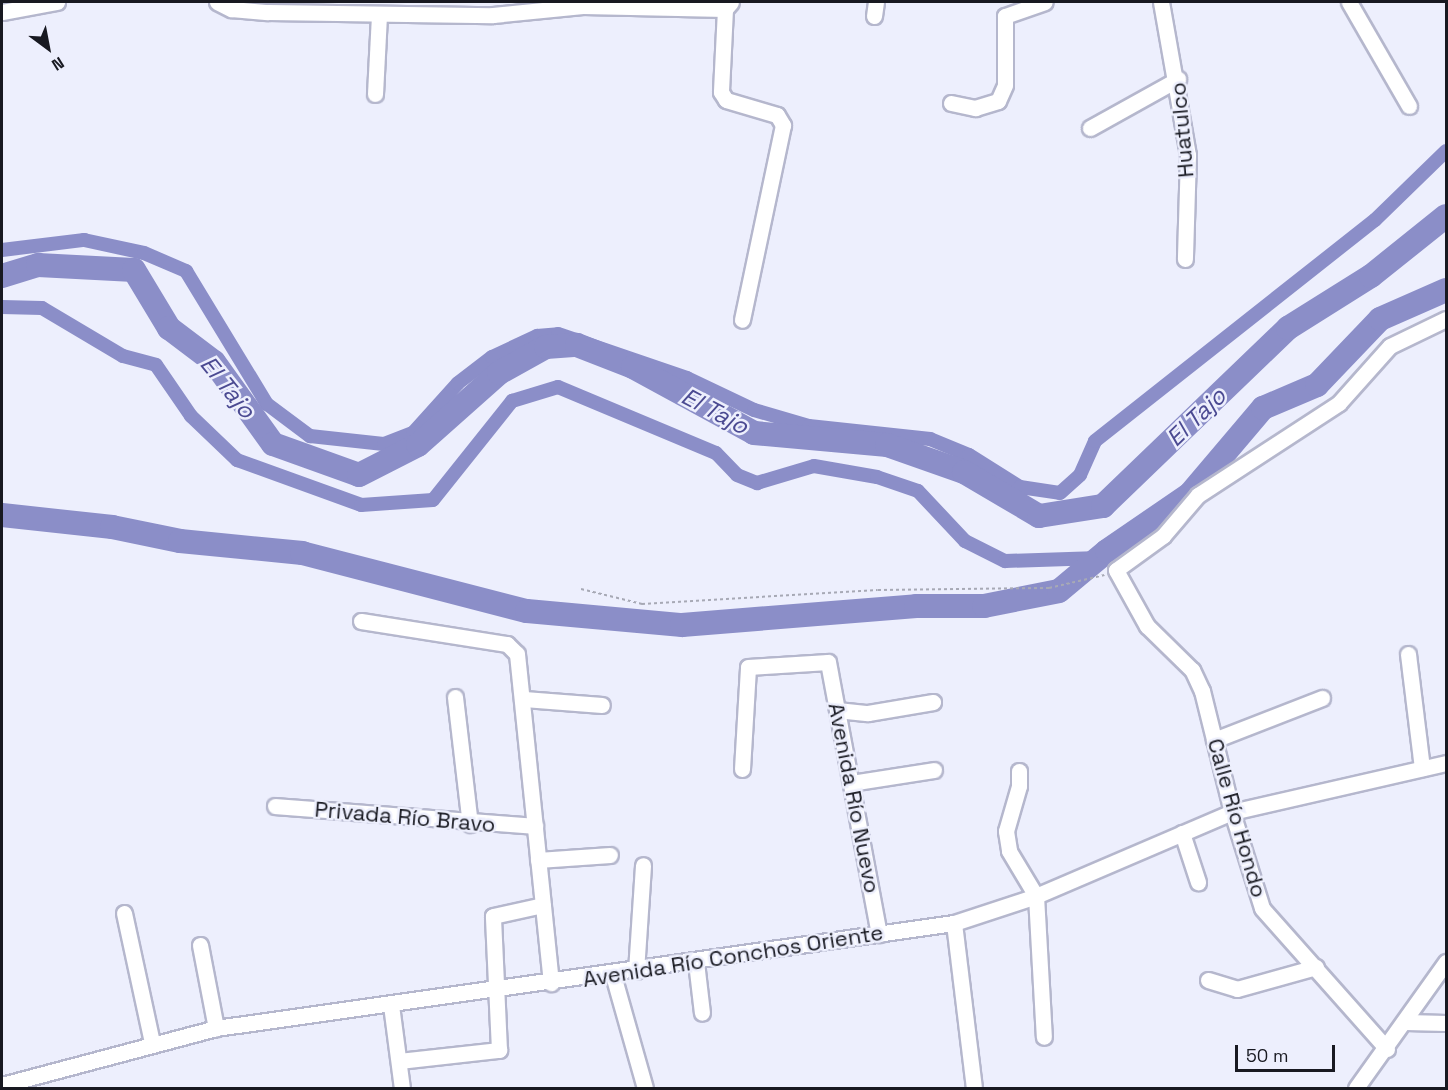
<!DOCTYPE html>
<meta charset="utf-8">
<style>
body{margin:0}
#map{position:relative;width:1448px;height:1090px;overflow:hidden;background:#edeffd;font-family:"Space Grotesk",sans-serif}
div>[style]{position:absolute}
.canal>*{height:14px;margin:-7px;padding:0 7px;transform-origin:7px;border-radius:7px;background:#8b8ec8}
.river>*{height:24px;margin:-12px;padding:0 12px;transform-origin:12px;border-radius:12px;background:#8b8ec8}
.path>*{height:2px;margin-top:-1px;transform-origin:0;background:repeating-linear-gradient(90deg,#a7a9b5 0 3px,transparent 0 6px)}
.roads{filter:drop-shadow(2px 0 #b5b7cd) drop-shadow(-2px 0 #b5b7cd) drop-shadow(0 2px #b5b7cd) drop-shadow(0 -2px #b5b7cd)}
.minor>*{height:15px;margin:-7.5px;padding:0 7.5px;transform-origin:7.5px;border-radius:7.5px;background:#fff}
span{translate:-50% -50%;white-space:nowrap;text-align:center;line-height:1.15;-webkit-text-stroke:5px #edeffd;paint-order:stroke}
.street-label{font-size:22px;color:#181921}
.water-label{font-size:24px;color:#4b4a92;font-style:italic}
.frame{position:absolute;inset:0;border:3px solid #181921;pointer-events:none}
.north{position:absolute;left:18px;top:18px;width:60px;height:60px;-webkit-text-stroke:4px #edeffd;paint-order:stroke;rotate:148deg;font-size:16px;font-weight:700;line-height:24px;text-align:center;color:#181921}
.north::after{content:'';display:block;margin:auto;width:21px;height:27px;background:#181921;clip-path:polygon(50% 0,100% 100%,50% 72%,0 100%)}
.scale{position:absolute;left:1235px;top:1045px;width:100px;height:27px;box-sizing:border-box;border:3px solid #181921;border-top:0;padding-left:8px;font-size:18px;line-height:21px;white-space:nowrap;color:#181921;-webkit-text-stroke:4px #edeffd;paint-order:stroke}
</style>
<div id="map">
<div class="canal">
<i style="left:2px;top:250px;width:83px;rotate:-7deg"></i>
<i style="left:84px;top:240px;width:61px;rotate:12.2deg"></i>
<i style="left:144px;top:253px;width:46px;rotate:23.2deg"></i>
<i style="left:186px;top:271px;width:156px;rotate:58.7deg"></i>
<i style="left:267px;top:404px;width:54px;rotate:36.7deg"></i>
<i style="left:310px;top:436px;width:74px;rotate:6.2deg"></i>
<i style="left:384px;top:444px;width:31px;rotate:-21deg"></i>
<i style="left:413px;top:433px;width:67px;rotate:-48deg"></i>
<i style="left:458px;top:383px;width:43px;rotate:-37.4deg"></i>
<i style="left:492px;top:357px;width:50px;rotate:-25deg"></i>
<i style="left:537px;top:336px;width:21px;rotate:-5deg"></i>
<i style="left:558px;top:334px;width:136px;rotate:18.8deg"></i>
<i style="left:687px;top:378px;width:74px;rotate:25.5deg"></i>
<i style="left:754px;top:410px;width:57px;rotate:16.2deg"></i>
<i style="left:809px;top:426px;width:122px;rotate:6.1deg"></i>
<i style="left:930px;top:439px;width:42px;rotate:22.3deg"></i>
<i style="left:969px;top:455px;width:60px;rotate:32.1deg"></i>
<i style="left:1020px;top:487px;width:40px;rotate:8.5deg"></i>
<i style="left:1060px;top:493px;width:27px;rotate:-42deg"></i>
<i style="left:1080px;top:475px;width:37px;rotate:-66deg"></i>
<i style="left:1095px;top:441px;width:357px;rotate:-38.3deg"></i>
<i style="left:1375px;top:220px;width:99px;rotate:-44.2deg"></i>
<i style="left:2px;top:307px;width:40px;rotate:1.4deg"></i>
<i style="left:42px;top:308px;width:94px;rotate:30.7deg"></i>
<i style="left:123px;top:356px;width:34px;rotate:15deg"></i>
<i style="left:156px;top:365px;width:62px;rotate:55.5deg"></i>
<i style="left:191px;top:416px;width:64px;rotate:43.7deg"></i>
<i style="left:237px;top:460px;width:132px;rotate:19.9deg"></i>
<i style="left:361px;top:505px;width:72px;rotate:-4deg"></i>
<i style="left:433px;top:500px;width:127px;rotate:-51.4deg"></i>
<i style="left:512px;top:401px;width:48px;rotate:-16.9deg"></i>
<i style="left:558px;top:387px;width:171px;rotate:22.7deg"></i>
<i style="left:716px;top:453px;width:30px;rotate:46deg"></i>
<i style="left:737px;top:475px;width:22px;rotate:22deg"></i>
<i style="left:757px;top:483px;width:59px;rotate:-16.6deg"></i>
<i style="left:814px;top:466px;width:64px;rotate:9.9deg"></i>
<i style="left:877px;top:477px;width:43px;rotate:18.9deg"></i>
<i style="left:918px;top:491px;width:69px;rotate:46.8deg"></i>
<i style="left:965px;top:541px;width:45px;rotate:26.6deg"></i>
<i style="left:1005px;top:561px;width:94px;rotate:-1.8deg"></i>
</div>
<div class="river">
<i style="left:2px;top:276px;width:38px;rotate:-17deg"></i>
<i style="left:38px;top:265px;width:96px;rotate:3deg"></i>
<i style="left:134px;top:270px;width:68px;rotate:58.9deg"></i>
<i style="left:169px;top:328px;width:56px;rotate:37.1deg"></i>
<i style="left:214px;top:362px;width:101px;rotate:54.3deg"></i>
<i style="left:273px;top:444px;width:91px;rotate:19.8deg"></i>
<i style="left:359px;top:475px;width:66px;rotate:-27deg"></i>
<i style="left:418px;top:445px;width:108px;rotate:-41.6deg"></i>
<i style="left:499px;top:373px;width:54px;rotate:-29deg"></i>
<i style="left:546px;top:347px;width:31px;rotate:-4deg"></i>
<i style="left:577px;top:345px;width:60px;rotate:21.4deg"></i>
<i style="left:633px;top:367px;width:138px;rotate:28.6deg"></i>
<i style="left:754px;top:433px;width:134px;rotate:5.2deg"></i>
<i style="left:887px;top:445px;width:82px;rotate:19.3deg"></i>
<i style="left:964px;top:472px;width:87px;rotate:30.4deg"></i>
<i style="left:1039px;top:516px;width:65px;rotate:-8.9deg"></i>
<i style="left:1103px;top:506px;width:257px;rotate:-43.9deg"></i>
<i style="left:1288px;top:328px;width:98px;rotate:-32.1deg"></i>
<i style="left:1371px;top:276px;width:96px;rotate:-38.7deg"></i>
<i style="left:2px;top:515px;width:111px;rotate:6.2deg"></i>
<i style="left:112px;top:527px;width:69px;rotate:11.6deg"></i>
<i style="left:180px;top:541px;width:123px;rotate:5.6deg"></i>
<i style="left:302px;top:553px;width:232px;rotate:14.5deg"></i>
<i style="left:527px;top:611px;width:156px;rotate:5.2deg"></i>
<i style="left:682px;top:625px;width:235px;rotate:-4.6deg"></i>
<i style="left:916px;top:606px;width:68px"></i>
<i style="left:984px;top:606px;width:76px;rotate:-11.3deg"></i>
<i style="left:1059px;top:591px;width:62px;rotate:-39.8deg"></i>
<i style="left:1107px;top:551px;width:101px;rotate:-34.5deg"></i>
<i style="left:1190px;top:494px;width:113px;rotate:-49.7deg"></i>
<i style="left:1263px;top:408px;width:59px;rotate:-23.1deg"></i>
<i style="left:1317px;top:385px;width:91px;rotate:-46.3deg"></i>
<i style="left:1380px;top:319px;width:72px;rotate:-23.7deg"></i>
</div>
<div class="path">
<i style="left:581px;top:589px;width:63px;rotate:13.8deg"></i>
<i style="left:642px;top:604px;width:236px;rotate:-3.4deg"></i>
<i style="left:878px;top:590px;width:171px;rotate:-0.7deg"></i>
<i style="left:1049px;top:588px;width:57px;rotate:-13.1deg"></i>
</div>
<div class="roads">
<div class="minor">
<i style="left:217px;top:2px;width:16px;rotate:27deg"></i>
<i style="left:231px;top:9px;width:37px;rotate:5deg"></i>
<i style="left:268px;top:12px;width:225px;rotate:0.8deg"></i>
<i style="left:493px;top:15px;width:90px;rotate:-5.7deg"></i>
<i style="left:583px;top:6px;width:142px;rotate:1.2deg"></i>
<i style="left:725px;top:9px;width:9px;rotate:-49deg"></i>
<i style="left:1161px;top:2px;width:155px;rotate:80deg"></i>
<i style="left:1188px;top:155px;width:104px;rotate:91.7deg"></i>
<i style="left:1349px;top:2px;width:120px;rotate:60deg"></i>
<i style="left:725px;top:9px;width:83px;rotate:92.8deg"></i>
<i style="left:721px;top:92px;width:9px;rotate:58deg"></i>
<i style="left:726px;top:100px;width:53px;rotate:16.4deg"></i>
<i style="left:777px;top:115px;width:12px;rotate:59deg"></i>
<i style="left:783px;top:125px;width:199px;rotate:101.9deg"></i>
<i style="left:2px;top:12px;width:56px;rotate:-10.3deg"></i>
<i style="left:874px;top:16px;width:14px;rotate:-82deg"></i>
<i style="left:375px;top:94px;width:80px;rotate:-87.1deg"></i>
<i style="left:951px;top:103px;width:25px;rotate:12deg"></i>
<i style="left:975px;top:108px;width:24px;rotate:-17deg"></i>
<i style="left:998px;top:101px;width:17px;rotate:-66deg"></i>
<i style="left:1005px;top:85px;width:69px;rotate:-90deg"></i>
<i style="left:1005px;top:16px;width:42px;rotate:-19.3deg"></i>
<i style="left:1090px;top:128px;width:101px;rotate:-29.1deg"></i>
<i style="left:361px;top:621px;width:148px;rotate:9deg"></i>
<i style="left:507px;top:644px;width:14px;rotate:45deg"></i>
<i style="left:517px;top:654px;width:331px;rotate:84.1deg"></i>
<i style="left:1408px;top:654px;width:115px;rotate:83deg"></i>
<i style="left:455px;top:697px;width:128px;rotate:83.3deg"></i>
<i style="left:524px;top:699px;width:78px;rotate:4.4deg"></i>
<i style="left:837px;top:710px;width:31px;rotate:6deg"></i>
<i style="left:868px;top:713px;width:66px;rotate:-9.6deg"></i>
<i style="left:1214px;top:740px;width:116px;rotate:-21.3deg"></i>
<i style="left:742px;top:769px;width:102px;rotate:-86.6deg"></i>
<i style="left:748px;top:667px;width:80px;rotate:-3.6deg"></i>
<i style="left:828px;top:662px;width:277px;rotate:79.4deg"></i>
<i style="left:1019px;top:771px;width:15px;rotate:90deg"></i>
<i style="left:1019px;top:786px;width:47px;rotate:106.1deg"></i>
<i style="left:1006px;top:831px;width:20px;rotate:81deg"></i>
<i style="left:1009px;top:851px;width:52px;rotate:59deg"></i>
<i style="left:1036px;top:896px;width:141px;rotate:86.8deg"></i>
<i style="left:851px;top:783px;width:84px;rotate:-8.9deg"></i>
<i style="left:275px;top:806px;width:261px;rotate:4.4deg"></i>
<i style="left:1182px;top:833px;width:52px;rotate:71.9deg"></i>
<i style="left:538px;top:860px;width:72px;rotate:-4deg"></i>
<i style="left:124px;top:913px;width:132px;rotate:77.8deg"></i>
<i style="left:954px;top:923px;width:166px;rotate:83.1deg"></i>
<i style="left:200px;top:945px;width:85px;rotate:79.1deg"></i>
<i style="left:696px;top:962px;width:51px;rotate:83.3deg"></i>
<i style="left:636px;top:971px;width:106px;rotate:-86.2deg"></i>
<i style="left:613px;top:975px;width:117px;rotate:74.2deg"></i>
<i style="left:1208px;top:980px;width:30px;rotate:17deg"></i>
<i style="left:1237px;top:989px;width:82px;rotate:-15.6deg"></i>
<i style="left:391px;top:1005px;width:84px;rotate:82.5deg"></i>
<i style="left:1406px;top:1022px;width:40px;rotate:1.4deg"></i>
<i style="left:1387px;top:1049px;width:188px;rotate:-131.6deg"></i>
<i style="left:1262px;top:908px;width:101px;rotate:-107.4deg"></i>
<i style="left:1232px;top:812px;width:125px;rotate:-103.9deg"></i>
<i style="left:1202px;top:691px;width:23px;rotate:-115deg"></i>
<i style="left:1192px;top:670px;width:63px;rotate:-135.6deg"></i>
<i style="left:1147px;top:626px;width:64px;rotate:-119deg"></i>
<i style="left:1116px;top:570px;width:58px;rotate:-35.9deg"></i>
<i style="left:1163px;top:536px;width:54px;rotate:-49.5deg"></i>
<i style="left:1198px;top:495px;width:168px;rotate:-33.1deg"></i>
<i style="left:1339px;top:403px;width:76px;rotate:-48.2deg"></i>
<i style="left:1390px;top:346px;width:62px;rotate:-25.7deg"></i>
<i style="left:399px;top:1061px;width:101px;rotate:-6.3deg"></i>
<i style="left:499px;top:1050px;width:134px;rotate:-92.6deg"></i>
<i style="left:493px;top:916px;width:51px;rotate:-12.4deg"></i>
<i style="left:2px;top:1085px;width:221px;rotate:-14.9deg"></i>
<i style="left:216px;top:1028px;width:745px;rotate:-8.1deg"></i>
<i style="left:954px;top:923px;width:86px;rotate:-18.2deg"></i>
<i style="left:1036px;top:896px;width:213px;rotate:-23.2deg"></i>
<i style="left:1232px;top:812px;width:220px;rotate:-12.9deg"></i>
<i style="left:1356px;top:1088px;width:155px;rotate:-54.5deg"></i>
</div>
</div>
<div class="street-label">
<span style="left:1182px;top:130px;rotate:-95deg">Huatulco</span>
<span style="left:854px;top:798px;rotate:79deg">Avenida Río Nuevo</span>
<span style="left:405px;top:817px;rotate:5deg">Privada Río Bravo</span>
<span style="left:1237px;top:818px;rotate:74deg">Calle Río Hondo</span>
<span style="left:733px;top:956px;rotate:-9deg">Avenida Río Conchos Oriente</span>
</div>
<div class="water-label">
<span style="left:228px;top:387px;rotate:51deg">El Tajo</span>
<span style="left:715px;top:411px;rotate:28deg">El Tajo</span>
<span style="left:1196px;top:417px;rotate:-44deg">El Tajo</span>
</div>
<div class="frame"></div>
<div class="north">N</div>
<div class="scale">50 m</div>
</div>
